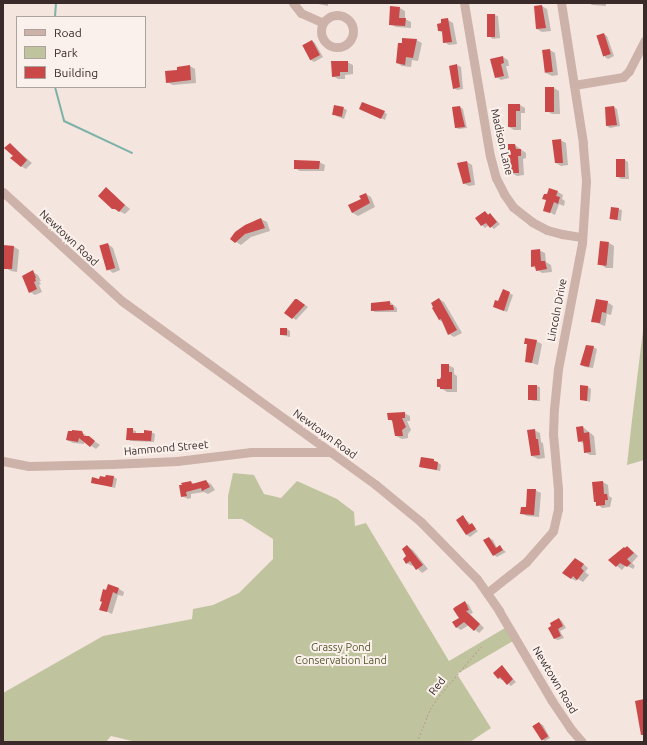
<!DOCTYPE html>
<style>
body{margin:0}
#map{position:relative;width:647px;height:745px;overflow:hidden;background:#f4e5df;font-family:Ubuntu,sans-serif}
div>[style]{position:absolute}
.green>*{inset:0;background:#c0c49e}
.shadow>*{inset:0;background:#0003}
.stream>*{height:2px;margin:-1px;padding:0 1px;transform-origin:1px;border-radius:1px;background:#7db2a8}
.building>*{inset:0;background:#ca4848;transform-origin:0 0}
.path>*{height:1px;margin-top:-0.5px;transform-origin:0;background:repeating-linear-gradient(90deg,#b99b94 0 2px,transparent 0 4px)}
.minor>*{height:9px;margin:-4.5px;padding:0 4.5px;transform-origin:4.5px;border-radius:4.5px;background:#cdb2aa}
.minor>.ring{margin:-4.5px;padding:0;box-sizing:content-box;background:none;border:9px solid #cdb2aa;border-radius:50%}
span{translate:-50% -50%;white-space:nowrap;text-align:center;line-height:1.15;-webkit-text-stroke:4px #fbf1ec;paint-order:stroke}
.street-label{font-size:11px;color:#3a2b2a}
.park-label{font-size:11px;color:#54592d}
.frame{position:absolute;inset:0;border:4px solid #3a2b2a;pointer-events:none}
.legend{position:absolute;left:16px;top:16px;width:130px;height:72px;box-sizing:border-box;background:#fbf1ec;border:1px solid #aea29e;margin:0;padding:5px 7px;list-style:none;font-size:12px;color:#3a2b2a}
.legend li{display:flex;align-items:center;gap:8px;height:20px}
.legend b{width:20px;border:1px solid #aea29e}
</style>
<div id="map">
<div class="green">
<i style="clip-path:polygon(644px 322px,644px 460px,627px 465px,632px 420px)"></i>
<i style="clip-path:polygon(233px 473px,254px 475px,264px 494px,281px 498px,297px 481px,337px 499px,354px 512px,355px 526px,366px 523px,449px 661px,505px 628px,513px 641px,457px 674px,491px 728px,470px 742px,136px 742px,111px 736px,106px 742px,3px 742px,3px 693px,103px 636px,192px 619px,193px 609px,213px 605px,239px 593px,273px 559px,273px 539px,242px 519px,228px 519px,228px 496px)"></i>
</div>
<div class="shadow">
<i style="clip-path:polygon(314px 3px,328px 3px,328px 6px)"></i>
<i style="clip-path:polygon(589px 3px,606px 3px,606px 6px,592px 5px)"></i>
<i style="clip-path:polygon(542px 6px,547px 9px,551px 31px,542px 32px,537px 29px)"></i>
<i style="clip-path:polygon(400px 8px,405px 11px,405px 19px,411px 22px,411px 28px,396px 27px,390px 24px)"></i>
<i style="clip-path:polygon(494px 15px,498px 16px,500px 38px,493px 39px,490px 37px)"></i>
<i style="clip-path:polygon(448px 20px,453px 23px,457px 44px,449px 45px,444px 42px,443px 33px,439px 31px)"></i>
<i style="clip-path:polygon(604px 34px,607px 36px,614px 56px,608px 59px,605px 57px)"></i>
<i style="clip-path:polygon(416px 40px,422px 43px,418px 61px,412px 60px,411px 67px,402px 66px,397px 63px)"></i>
<i style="clip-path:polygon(312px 41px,315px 43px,323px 57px,314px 62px,311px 60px)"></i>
<i style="clip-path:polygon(550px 50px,555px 53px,558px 75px,552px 76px,546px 73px)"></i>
<i style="clip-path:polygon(503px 57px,508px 60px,509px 66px,506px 66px,509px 78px,501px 80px,496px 77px)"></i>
<i style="clip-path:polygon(347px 62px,353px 65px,353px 74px,345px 75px,345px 79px,338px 79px,333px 76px)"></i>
<i style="clip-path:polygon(457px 65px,461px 67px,463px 89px,457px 90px,454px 88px,450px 66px)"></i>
<i style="clip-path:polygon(190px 66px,195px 69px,196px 83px,173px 85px,167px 82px,178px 71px)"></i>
<i style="clip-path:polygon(554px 88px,559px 91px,560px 114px,552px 114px,547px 111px)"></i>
<i style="clip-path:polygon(509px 105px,520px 105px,525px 108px,525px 113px,521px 113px,521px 130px,514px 130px,509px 127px)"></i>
<i style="clip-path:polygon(460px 107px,463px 109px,467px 128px,459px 129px,456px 128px)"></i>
<i style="clip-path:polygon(614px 107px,617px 109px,620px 126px,610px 128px,607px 126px)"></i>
<i style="clip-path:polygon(343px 108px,347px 110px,344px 119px,336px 116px)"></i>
<i style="clip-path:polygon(364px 110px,384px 112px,387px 114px,385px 120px)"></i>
<i style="clip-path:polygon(560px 140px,566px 143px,568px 165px,561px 166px,556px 163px)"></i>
<i style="clip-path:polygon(10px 144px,32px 163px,26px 169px,21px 166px)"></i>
<i style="clip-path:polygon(515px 145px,526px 153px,526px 158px,523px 159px,524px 175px,517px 176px,512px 173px)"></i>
<i style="clip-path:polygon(625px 160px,628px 162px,629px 179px,621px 179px,618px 177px)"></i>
<i style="clip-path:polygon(319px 162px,325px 165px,324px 171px,300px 171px,295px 168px)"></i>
<i style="clip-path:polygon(467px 162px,472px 165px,475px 185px,469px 186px,463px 183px)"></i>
<i style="clip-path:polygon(106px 189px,130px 209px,125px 214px,113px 208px)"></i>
<i style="clip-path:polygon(558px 192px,563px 195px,562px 199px,565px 201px,564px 206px,559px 204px,555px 215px,545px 210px,547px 200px)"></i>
<i style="clip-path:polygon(366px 194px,371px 197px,375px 207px,358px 216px,353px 213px,350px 205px,362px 200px)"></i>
<i style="clip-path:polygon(612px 208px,622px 210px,621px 221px,610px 218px)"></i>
<i style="clip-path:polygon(485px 212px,493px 217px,500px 224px,494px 229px,489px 225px,485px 228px,476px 219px)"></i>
<i style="clip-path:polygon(261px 219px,267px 222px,270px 231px,251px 237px,241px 245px,236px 242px,246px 225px)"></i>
<i style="clip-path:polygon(609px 243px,614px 246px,613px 268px,606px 268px,600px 264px)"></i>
<i style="clip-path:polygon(108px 244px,113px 248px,120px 270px,113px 273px,108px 269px)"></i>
<i style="clip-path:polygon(13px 246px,19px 250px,17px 272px,11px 271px,5px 268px)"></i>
<i style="clip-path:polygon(539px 250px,545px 253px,546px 262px,551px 265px,552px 272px,542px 273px,532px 266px)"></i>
<i style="clip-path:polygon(33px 272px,38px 275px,41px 281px,39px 281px,41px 284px,39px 285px,42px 292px,35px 295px,30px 292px)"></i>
<i style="clip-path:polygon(509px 293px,513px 295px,507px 312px,497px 308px,499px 302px)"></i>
<i style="clip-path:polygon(439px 299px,444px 302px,462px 333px,454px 337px,449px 334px,443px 322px,439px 320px)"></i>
<i style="clip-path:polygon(301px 302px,308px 307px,296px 320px,293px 318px)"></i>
<i style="clip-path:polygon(390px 302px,397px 308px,397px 312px,375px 312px,372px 310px)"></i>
<i style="clip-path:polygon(607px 302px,613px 306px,611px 315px,607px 314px,605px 326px,592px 321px)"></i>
<i style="clip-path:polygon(287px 329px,290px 331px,290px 337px,281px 335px)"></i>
<i style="clip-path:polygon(536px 341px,542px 344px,538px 365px,526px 361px,528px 345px,525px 343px)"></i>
<i style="clip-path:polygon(593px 347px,597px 349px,593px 368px,585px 367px,581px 365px)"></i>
<i style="clip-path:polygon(448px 365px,454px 368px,454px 374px,457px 376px,457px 392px,447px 392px,438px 386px)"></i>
<i style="clip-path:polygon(536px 386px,540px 387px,540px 401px,533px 401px,530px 399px)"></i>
<i style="clip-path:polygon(588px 387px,591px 389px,590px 402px,581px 399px)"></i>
<i style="clip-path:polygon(404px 413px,410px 416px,410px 421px,407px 421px,411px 430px,408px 434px,408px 438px,402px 439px,396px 436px,393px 422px,389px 419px)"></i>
<i style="clip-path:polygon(583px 427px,594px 436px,596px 455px,590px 455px,585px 452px,584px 444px,579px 441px,577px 428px)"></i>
<i style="clip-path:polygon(128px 429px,136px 431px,136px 434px,145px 435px,151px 432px,155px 434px,154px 442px,131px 441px,127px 439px)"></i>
<i style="clip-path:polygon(534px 430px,540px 433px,541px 442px,543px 443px,545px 458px,538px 459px,532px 456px)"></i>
<i style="clip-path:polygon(81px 432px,100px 445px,96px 449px,84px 441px,84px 444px,73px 443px,67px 440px)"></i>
<i style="clip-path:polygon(421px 458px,437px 462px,441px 465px,440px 471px,420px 467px)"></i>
<i style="clip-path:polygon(114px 477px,117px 479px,115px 488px,92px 482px)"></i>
<i style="clip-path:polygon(206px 481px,211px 484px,215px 490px,208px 494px,204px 492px,191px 494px,191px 498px,188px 499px,182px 496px,183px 486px,191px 482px,195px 484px)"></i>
<i style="clip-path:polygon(603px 482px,608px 485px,609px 496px,612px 498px,610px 507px,602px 508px,595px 501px)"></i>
<i style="clip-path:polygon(535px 490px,541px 493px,539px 517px,527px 516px,521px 513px,527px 509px)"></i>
<i style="clip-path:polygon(463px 517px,478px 531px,470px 537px,467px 535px,457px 520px)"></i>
<i style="clip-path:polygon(489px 538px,493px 540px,497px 548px,500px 547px,506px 552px,497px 557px,494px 555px)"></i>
<i style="clip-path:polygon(407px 546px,413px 550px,428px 569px,422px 573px,414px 565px,412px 566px,407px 563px)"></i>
<i style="clip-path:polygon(628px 547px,638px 556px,632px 563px,635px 566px,633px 569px,626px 565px,622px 570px,610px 560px)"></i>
<i style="clip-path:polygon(581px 562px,588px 568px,585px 572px,589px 575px,583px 582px,578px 579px,576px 581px,571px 578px)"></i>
<i style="clip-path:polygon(119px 589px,124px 592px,123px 596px,118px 595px,112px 614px,101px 609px,104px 590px)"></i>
<i style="clip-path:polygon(465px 602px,469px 605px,473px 613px,470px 614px,484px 628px,479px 633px,469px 625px,461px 630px,456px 627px)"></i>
<i style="clip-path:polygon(559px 619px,562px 621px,566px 628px,560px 631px,564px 638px,558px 640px,555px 639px,550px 628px)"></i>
<i style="clip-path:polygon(502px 667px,516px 682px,511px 686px,503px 679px,502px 680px,498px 678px)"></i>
<i style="clip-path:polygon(539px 723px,543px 725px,550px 738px,545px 741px,541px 739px)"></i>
</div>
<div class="stream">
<i style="left:55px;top:17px;width:14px;rotate:-86deg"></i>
<i style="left:55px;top:87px;width:35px;rotate:75deg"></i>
<i style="left:64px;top:121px;width:75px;rotate:25.2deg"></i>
</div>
<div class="building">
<i style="clip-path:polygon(542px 5px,546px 28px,536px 29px,534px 6px)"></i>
<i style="clip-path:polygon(390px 6px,400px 7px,399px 18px,406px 18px,405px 26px,389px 25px)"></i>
<i style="left:487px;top:14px;width:8px;height:23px"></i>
<i style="clip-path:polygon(448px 18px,452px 42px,443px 43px,442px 31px,438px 31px,437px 24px,441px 23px,441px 19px)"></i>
<i style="left:604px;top:33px;width:22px;height:8px;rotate:72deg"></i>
<i style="clip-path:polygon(402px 38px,417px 39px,413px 58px,406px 57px,405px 65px,396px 63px,398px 43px,402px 43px)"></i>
<i style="left:312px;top:40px;width:17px;height:11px;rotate:62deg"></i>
<i style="left:550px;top:49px;width:23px;height:8px;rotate:83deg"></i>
<i style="clip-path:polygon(503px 56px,504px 63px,501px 64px,504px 76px,495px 78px,490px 59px)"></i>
<i style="clip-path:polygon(331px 61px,348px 61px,348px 72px,340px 72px,340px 76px,332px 77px)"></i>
<i style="clip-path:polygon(457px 64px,460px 87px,453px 89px,449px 66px)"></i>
<i style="clip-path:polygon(190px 65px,191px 80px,166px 83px,165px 71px,177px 70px,177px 67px)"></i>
<i style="left:545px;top:87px;width:9px;height:25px"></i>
<i style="clip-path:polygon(362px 102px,385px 111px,381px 119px,359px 109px)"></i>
<i style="clip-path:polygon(508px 104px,520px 104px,520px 111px,516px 111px,516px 127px,508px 127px)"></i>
<i style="left:334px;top:105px;width:10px;height:10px;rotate:11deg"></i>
<i style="clip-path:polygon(460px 106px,465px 127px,455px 128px,452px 107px)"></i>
<i style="clip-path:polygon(614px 106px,617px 125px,606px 126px,605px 107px)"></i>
<i style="clip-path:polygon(561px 139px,563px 163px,555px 163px,552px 140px)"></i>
<i style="clip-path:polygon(10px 143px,27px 160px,21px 167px,10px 158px,13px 156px,4px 148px)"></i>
<i style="clip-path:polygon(508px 144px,515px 144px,516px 149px,521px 149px,521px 156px,518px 156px,519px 173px,511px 173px,510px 167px,508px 167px)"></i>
<i style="left:616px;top:159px;width:9px;height:18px"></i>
<i style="clip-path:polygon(294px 160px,320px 161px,319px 169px,294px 169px)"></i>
<i style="clip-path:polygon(467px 161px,471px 182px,463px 184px,457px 163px)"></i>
<i style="clip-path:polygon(106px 187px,125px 205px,119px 212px,115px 209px,112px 209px,98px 196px)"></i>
<i style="clip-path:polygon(549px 188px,558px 191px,556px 196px,560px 197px,558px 204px,554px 202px,550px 213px,543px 211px,546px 200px,542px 199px,544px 194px,547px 194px)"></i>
<i style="clip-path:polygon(366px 193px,370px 203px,352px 213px,348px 205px,361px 199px,359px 196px)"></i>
<i style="left:611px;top:207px;width:8px;height:12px;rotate:7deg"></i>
<i style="clip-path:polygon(485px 211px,488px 215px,490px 213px,497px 222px,490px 228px,486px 223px,481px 226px,475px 218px)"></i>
<i style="clip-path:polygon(261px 218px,265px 228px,245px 234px,235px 243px,230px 239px,235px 232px,245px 225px)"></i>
<i style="left:600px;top:241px;width:9px;height:24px;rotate:6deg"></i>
<i style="left:108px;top:243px;width:26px;height:9px;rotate:74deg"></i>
<i style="clip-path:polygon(3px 245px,14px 246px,12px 269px,4px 269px)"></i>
<i style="clip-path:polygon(540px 249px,541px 261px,545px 261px,547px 269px,536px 271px,535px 266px,531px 267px,531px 250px)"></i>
<i style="clip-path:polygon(33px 270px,36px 278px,35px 278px,36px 281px,34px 282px,37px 289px,29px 293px,22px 276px)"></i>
<i style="clip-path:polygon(503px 289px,510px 292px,504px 311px,493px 307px,495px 300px,498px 301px)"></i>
<i style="clip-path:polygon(439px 298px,457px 330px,448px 335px,441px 319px,439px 320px,432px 308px,433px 307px,431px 303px)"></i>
<i style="clip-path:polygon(295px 299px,297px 299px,305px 305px,292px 319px,284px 313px)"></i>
<i style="clip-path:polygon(596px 299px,608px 301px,606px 313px,602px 312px,600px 323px,591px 322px)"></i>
<i style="clip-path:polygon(390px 301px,390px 305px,393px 305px,394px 310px,371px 311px,371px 303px)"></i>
<i style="left:280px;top:328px;width:7px;height:7px"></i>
<i style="clip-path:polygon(525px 338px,537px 340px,532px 363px,525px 362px,527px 344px,524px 344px)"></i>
<i style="clip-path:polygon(586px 345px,594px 346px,589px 367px,580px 365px)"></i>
<i style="clip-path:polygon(441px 364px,449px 364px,449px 372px,452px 372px,452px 389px,440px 389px,440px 387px,437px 387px,437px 379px,440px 379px,441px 377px)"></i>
<i style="left:528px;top:385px;width:9px;height:15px"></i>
<i style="clip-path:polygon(580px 385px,588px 386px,587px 401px,580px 400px)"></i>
<i style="clip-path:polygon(405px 412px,405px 418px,402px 418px,406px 427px,402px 430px,403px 436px,395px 436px,392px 420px,388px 420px,387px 413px)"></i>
<i style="clip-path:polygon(583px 426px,584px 433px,589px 432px,591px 452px,584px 453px,583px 441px,578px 442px,576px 427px)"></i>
<i style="clip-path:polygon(127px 428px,133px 428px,133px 433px,144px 433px,144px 430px,152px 431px,151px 441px,126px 440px)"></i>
<i style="clip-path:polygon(535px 429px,536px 439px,538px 439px,540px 455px,531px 456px,527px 430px)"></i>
<i style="clip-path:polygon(72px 430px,82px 431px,84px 436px,89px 436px,95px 441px,90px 447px,79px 438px,78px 442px,66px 440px,68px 431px,72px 431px)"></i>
<i style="clip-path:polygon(421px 457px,434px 459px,434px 461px,438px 462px,437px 470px,419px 467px)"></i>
<i style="clip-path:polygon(106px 475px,114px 476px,112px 487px,91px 483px,92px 477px,99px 479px,100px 476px,105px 477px)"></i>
<i style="clip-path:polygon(206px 480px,210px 487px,202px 491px,201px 488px,186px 492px,187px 496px,181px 497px,179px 485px,182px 485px,181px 483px,191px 481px,192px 484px)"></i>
<i style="clip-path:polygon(603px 481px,604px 494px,607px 494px,608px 500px,605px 500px,605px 505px,596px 506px,596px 502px,594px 502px,592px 482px)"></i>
<i style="clip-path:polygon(527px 489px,536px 489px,534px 515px,520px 514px,521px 507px,526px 507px)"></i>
<i style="clip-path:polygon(463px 515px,469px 525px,472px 523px,476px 529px,466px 535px,456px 520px)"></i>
<i style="clip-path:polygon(489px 537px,496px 548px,500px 545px,503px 550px,493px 556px,483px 540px)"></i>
<i style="clip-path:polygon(407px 545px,423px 565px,416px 570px,410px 561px,406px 564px,403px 559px,406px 556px,402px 549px)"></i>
<i style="clip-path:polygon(627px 546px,634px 553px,627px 559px,631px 563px,627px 567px,620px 563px,616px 567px,608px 560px,624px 547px,625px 548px)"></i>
<i style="clip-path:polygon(575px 558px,584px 564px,581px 568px,584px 571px,577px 580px,573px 576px,571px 579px,562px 573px)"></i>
<i style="clip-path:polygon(108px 584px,119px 588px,117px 594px,113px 592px,107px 612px,99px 610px,102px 602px,100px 601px,103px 589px,106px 590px)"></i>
<i style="clip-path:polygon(465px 601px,469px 610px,466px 611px,480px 624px,474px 631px,464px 622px,456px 628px,452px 622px,459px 618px,453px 609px,455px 607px)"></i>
<i style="clip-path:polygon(559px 618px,563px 626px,558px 629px,561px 636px,554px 639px,548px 628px,551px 626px,550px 623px)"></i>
<i style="clip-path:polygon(502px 665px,513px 679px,507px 685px,500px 677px,498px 679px,493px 673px)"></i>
<i style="clip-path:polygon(644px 699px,644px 735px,641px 735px,635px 701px)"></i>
<i style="left:539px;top:722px;width:17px;height:8px;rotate:57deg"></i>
</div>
<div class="path">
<i style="left:417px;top:742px;width:35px;rotate:-68deg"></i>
<i style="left:430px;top:709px;width:16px;rotate:-55deg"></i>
<i style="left:439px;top:696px;width:65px;rotate:-49.4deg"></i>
</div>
<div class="minor">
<i style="left:293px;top:3px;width:13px;rotate:51deg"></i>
<i style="left:301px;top:13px;width:24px;rotate:24deg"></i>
<i style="left:464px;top:3px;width:155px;rotate:80.4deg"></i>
<i style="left:490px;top:156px;width:23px;rotate:75deg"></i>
<i style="left:496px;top:178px;width:18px;rotate:63deg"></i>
<i style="left:504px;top:194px;width:16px;rotate:55deg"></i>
<i style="left:513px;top:207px;width:24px;rotate:38deg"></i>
<i style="left:532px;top:222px;width:17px;rotate:28deg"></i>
<i style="left:547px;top:230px;width:16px;rotate:15deg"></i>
<i style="left:562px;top:234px;width:20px;rotate:9deg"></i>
<i class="ring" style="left:321px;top:15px;width:23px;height:23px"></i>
<i style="left:574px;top:85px;width:50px;rotate:-9.3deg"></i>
<i style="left:623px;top:77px;width:8px;rotate:-45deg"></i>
<i style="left:629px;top:71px;width:34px;rotate:-63deg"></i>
<i style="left:3px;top:192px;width:161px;rotate:42.5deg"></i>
<i style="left:122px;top:301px;width:314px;rotate:35.9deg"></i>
<i style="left:376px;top:485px;width:58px;rotate:39.4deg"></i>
<i style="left:421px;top:522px;width:80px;rotate:45.5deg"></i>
<i style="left:477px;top:579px;width:39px;rotate:55deg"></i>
<i style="left:499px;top:611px;width:104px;rotate:59.5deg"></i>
<i style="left:552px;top:701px;width:32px;rotate:56deg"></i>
<i style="left:570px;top:728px;width:18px;rotate:49deg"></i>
<i style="left:3px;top:461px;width:26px;rotate:11deg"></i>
<i style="left:29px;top:466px;width:83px;rotate:-1.4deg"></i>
<i style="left:112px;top:464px;width:65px;rotate:-2.6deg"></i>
<i style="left:177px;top:461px;width:75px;rotate:-6.9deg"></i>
<i style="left:251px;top:452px;width:80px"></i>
<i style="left:487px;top:593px;width:50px;rotate:-38.5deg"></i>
<i style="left:526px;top:562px;width:41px;rotate:-48.9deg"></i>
<i style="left:553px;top:531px;width:23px;rotate:-77deg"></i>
<i style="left:558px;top:509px;width:20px;rotate:-90deg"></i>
<i style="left:558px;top:489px;width:55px;rotate:-95.2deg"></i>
<i style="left:553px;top:434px;width:25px;rotate:-88deg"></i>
<i style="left:554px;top:409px;width:40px;rotate:-84.3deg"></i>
<i style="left:558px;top:369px;width:128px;rotate:-79.2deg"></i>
<i style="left:582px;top:243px;width:62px;rotate:-86.3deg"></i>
<i style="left:586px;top:181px;width:38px;rotate:-95deg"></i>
<i style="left:583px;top:143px;width:142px;rotate:-98.9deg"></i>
</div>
<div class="street-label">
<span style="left:502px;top:142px;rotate:77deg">Madison Lane</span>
<span style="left:69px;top:238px;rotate:43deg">Newtown Road</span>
<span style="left:557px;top:310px;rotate:-79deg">Lincoln Drive</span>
<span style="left:325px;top:434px;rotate:36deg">Newtown Road</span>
<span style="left:166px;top:448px;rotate:-5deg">Hammond Street</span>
<span style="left:555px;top:680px;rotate:59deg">Newtown Road</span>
<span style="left:437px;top:686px;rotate:-52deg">Red</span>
</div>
<div class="park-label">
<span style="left:341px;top:654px">Grassy Pond<br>Conservation Land</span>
</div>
<div class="frame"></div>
<ul class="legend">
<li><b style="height:5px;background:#cdb2aa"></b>Road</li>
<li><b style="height:11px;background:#c0c49e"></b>Park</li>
<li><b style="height:11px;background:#ca4848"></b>Building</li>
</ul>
</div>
